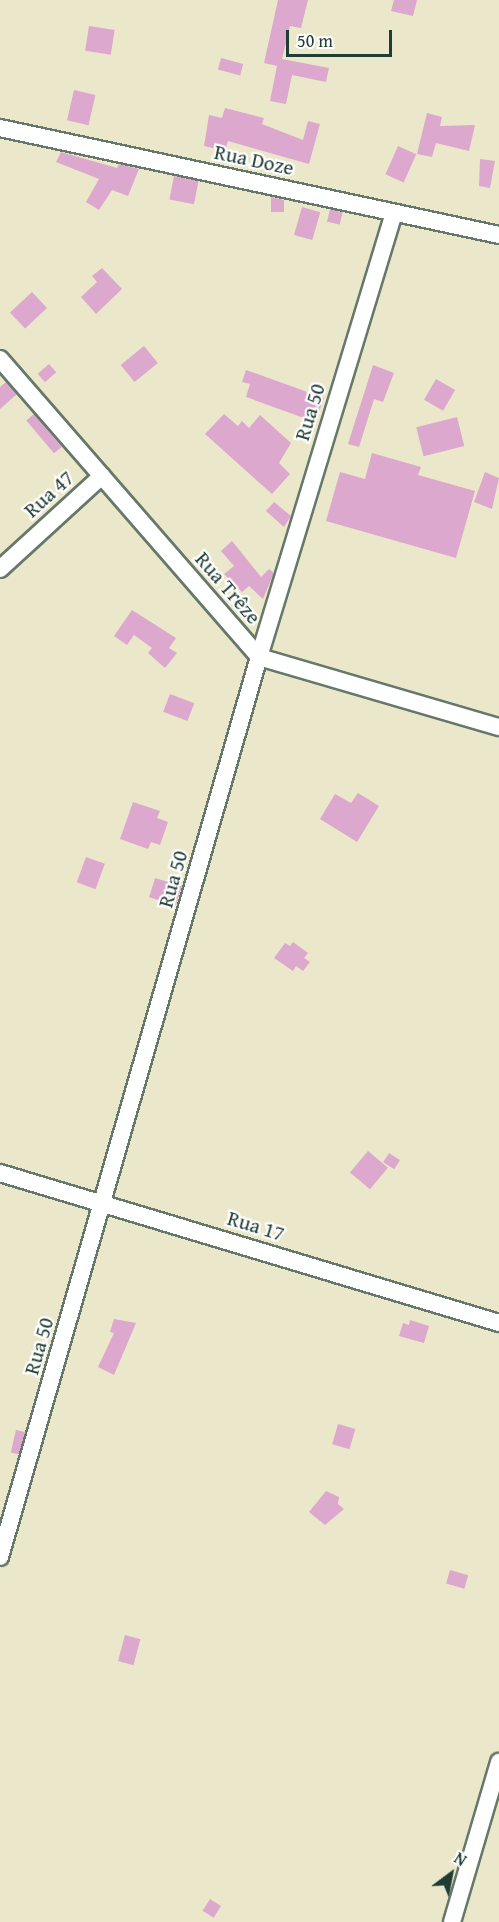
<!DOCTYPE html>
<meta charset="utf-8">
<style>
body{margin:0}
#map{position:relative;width:499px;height:1922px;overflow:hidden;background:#ebe7cb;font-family:"Gentium Book Plus",serif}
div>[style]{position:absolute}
.building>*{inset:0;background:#dca8cd;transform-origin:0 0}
.roads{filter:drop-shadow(2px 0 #667869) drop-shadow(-2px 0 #667869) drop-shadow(0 2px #667869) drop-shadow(0 -2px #667869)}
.minor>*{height:16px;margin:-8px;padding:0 8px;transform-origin:8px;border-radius:8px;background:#fff}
span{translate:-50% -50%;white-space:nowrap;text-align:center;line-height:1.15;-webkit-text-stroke:4.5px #fff;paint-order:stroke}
.street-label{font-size:21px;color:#1f3d34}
.north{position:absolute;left:421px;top:1844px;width:60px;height:60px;-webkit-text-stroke:4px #fff;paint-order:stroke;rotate:32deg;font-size:16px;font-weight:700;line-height:24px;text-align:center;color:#1f3d34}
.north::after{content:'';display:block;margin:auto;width:21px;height:27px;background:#1f3d34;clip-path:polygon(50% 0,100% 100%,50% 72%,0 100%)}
.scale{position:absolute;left:286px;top:30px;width:106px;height:27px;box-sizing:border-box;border:3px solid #1f3d34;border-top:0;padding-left:8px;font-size:18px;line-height:21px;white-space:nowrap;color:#1f3d34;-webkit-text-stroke:4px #fff;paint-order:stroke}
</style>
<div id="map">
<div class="building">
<i style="clip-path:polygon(278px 0,308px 0,301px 28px,290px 26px,282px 59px,329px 68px,326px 82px,292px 75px,286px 104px,270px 101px,277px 66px,264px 63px)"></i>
<i style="clip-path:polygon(394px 0,417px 0,413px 16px,391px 11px)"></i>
<i style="left:89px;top:26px;width:26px;height:25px;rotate:9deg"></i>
<i style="left:221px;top:58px;width:23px;height:12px;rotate:15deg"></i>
<i style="left:74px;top:90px;width:22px;height:31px;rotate:13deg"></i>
<i style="clip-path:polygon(225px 108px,264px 118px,262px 124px,303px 140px,308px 121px,320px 124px,309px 164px,228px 141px,225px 151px,204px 146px,209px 115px,222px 118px)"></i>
<i style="clip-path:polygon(427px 113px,442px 117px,440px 126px,475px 125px,469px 151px,436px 143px,432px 157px,417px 154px)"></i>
<i style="left:398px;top:146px;width:20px;height:31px;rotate:24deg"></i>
<i style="clip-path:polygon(61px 152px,117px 168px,119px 164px,139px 169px,128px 196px,112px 190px,99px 210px,86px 202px,99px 179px,56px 162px)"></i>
<i style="clip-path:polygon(480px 159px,495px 161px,490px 188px,479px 186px)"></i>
<i style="left:174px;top:176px;width:25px;height:24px;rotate:11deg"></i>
<i style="clip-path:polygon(271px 197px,284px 200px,284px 212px,271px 212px)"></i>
<i style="left:302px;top:207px;width:19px;height:29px;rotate:16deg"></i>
<i style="left:330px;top:209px;width:13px;height:13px;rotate:13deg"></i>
<i style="clip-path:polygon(102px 268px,122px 289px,96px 314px,81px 297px,97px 282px,92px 276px)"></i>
<i style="left:32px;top:292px;width:22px;height:30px;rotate:47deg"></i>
<i style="left:144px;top:346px;width:22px;height:30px;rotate:51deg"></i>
<i style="left:49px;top:364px;width:11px;height:15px;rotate:49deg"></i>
<i style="clip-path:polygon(373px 365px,394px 373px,383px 402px,374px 399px,359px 447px,348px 444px)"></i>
<i style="clip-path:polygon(246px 370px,324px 398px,315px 422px,246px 397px,250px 384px,242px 382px)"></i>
<i style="left:436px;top:379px;width:22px;height:24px;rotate:30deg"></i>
<i style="clip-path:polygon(6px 382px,17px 394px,0 409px,0 387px)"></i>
<i style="left:34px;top:414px;width:43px;height:10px;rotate:50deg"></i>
<i style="clip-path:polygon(224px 414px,238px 426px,242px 421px,249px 428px,260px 415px,291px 443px,279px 463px,290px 474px,272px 494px,205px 434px)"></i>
<i style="left:457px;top:417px;width:30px;height:42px;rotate:76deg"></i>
<i style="clip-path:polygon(372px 453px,421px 467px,418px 475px,475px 491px,456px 558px,326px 521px,340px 472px,365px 479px)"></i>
<i style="clip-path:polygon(485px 472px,499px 478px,492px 509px,474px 502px)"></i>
<i style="clip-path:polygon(274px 502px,291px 516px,284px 527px,266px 511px)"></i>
<i style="clip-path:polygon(232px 541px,261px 577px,269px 569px,274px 573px,263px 599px,249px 586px,242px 592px,224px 574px,234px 566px,221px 551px)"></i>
<i style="clip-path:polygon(132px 610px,176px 638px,169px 648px,177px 653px,165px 668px,148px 653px,152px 648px,134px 635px,127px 645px,114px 636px)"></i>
<i style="left:170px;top:694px;width:26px;height:19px;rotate:21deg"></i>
<i style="clip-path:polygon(358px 793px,379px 806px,357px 842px,320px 819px,335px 794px,351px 803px)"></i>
<i style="clip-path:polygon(133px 802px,160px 811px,157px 818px,168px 822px,160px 845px,151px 842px,148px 849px,120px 839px)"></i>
<i style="left:86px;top:857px;width:20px;height:27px;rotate:20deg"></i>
<i style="left:155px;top:878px;width:28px;height:20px;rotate:17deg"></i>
<i style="clip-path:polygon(293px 942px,308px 953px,304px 958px,310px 962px,303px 971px,296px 966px,293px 971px,274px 958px,285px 943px,290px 946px)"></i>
<i style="left:368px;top:1151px;width:26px;height:28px;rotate:40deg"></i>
<i style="left:389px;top:1153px;width:13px;height:11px;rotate:32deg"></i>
<i style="clip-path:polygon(114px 1319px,136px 1323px,114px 1375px,98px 1367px,114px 1333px,110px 1332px)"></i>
<i style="clip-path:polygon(410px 1320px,429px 1326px,424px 1343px,399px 1336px,403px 1323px,409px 1325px)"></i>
<i style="left:338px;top:1424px;width:18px;height:21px;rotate:16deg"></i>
<i style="left:16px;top:1430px;width:9px;height:23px;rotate:13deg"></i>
<i style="clip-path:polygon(326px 1491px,339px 1497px,338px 1504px,344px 1509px,325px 1525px,309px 1512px)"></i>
<i style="left:450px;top:1570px;width:19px;height:14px;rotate:16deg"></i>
<i style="left:125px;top:1635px;width:16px;height:27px;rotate:15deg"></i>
<i style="left:210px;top:1899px;width:13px;height:14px;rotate:32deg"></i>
</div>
<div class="roads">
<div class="minor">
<i style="left:0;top:128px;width:510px;rotate:12.1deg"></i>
<i style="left:0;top:359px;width:395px;rotate:49deg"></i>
<i style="left:259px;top:657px;width:250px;rotate:16.3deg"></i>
<i style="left:0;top:569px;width:138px;rotate:-42.4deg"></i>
<i style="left:0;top:1173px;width:521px;rotate:16.73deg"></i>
<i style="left:0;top:1557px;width:937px;rotate:-73.95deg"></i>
<i style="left:259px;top:657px;width:463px;rotate:-73.1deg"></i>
<i style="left:452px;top:1922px;width:167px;rotate:-73.6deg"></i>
</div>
</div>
<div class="street-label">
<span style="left:254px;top:160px;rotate:12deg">Rua Doze</span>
<span style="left:310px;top:412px;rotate:-73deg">Rua 50</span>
<span style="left:49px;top:494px;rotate:-42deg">Rua 47</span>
<span style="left:228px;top:588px;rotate:49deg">Rua Trêze</span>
<span style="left:173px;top:879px;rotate:-74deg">Rua 50</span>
<span style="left:256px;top:1226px;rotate:17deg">Rua 17</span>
<span style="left:39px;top:1346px;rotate:-74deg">Rua 50</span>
</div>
<div class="north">N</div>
<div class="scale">50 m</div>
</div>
